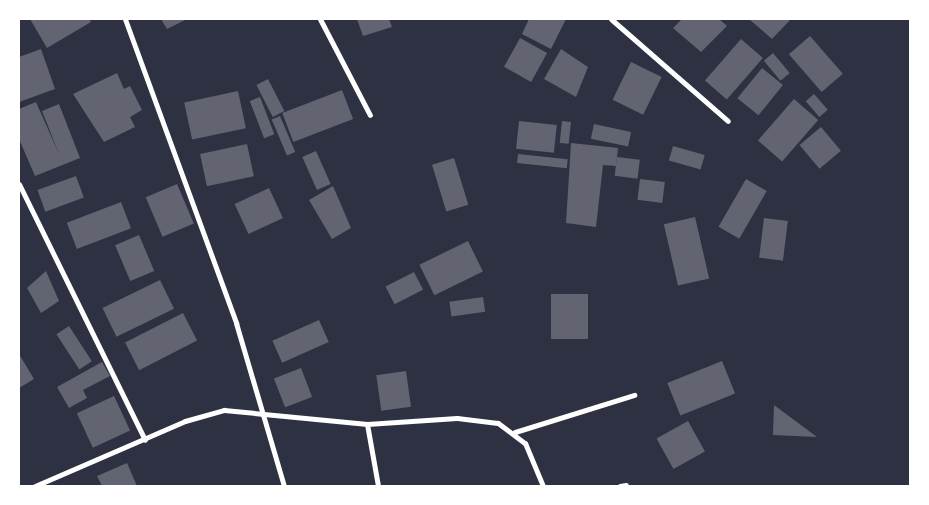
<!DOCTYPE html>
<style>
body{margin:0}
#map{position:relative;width:929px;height:505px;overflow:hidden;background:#2d3142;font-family:Montserrat,sans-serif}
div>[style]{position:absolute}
.building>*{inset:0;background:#626471;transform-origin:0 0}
.minor>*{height:5px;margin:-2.5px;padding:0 2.5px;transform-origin:2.5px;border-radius:2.5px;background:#fff}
span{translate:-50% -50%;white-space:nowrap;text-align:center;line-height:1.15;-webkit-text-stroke:5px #fff;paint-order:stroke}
.frame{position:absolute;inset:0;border:20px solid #fff;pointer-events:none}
</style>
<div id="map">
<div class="building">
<i style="clip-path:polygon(30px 19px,89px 19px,91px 22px,47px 48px)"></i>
<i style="clip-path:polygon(161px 19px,187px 19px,167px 29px)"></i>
<i style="clip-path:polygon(357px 19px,389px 19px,392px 27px,363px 36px)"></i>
<i style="clip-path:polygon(529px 19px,566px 19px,551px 49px,522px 34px)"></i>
<i style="clip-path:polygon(682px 19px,719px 19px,727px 26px,701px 52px,673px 28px)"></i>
<i style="clip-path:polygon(749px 19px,791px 19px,772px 39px)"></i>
<i style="left:810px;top:36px;width:50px;height:28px;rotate:49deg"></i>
<i style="left:520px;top:38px;width:31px;height:33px;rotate:29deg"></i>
<i style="left:741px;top:39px;width:29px;height:55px;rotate:41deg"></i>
<i style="clip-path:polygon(41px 49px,55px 89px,19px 102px,19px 57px)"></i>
<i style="clip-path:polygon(561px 49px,588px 67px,576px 97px,544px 79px)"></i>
<i style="left:773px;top:53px;width:26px;height:12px;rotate:50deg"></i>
<i style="left:631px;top:62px;width:34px;height:42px;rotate:26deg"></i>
<i style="left:762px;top:68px;width:27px;height:39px;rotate:39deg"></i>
<i style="clip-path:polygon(117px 73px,124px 89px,130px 86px,142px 110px,130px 117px,135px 127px,104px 142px,73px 94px)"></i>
<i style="left:268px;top:79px;width:36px;height:13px;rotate:63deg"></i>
<i style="left:342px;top:90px;width:31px;height:64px;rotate:69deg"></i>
<i style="left:238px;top:91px;width:38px;height:55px;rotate:78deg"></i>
<i style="left:814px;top:94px;width:21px;height:11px;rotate:49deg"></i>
<i style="left:260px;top:97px;width:40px;height:11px;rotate:69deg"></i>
<i style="left:794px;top:99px;width:32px;height:55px;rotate:41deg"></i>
<i style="clip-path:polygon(36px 102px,59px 154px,42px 111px,59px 104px,80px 158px,35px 176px,19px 139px,19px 109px)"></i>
<i style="left:280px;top:116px;width:39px;height:9px;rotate:67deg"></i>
<i style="left:519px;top:121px;width:38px;height:28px;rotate:6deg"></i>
<i style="left:562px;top:121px;width:9px;height:22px;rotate:6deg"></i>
<i style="left:594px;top:124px;width:38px;height:15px;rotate:12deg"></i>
<i style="left:821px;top:127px;width:31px;height:28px;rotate:50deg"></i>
<i style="clip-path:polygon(571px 143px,618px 148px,616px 166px,603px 165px,596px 227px,566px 223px)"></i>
<i style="left:247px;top:144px;width:33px;height:48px;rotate:78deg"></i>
<i style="left:673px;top:146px;width:33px;height:15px;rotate:16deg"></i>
<i style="left:316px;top:151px;width:36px;height:15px;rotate:66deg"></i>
<i style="left:518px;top:154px;width:50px;height:9px;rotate:6deg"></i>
<i style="left:617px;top:157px;width:23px;height:19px;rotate:7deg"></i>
<i style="left:454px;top:158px;width:49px;height:23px;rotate:73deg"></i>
<i style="left:76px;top:176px;width:23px;height:41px;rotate:70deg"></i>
<i style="left:640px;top:179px;width:25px;height:21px;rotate:7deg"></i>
<i style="left:746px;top:179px;width:24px;height:55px;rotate:30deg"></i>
<i style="left:177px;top:184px;width:43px;height:34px;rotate:67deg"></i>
<i style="clip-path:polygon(333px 186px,351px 228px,332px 239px,309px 200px)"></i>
<i style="left:269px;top:188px;width:33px;height:38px;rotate:65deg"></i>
<i style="left:121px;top:202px;width:28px;height:58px;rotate:69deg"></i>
<i style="left:695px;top:217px;width:63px;height:32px;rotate:77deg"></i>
<i style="left:764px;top:218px;width:24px;height:40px;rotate:7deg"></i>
<i style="left:139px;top:235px;width:39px;height:26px;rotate:67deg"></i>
<i style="left:468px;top:241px;width:34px;height:54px;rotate:64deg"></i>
<i style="clip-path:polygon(46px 271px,59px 301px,41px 313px,27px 288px)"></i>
<i style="left:414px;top:272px;width:20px;height:32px;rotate:63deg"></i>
<i style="left:160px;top:280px;width:32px;height:64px;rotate:64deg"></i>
<i style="left:588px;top:294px;width:45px;height:37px;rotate:90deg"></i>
<i style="left:483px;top:297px;width:15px;height:34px;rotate:82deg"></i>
<i style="left:183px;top:313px;width:31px;height:65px;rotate:63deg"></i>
<i style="left:319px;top:320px;width:24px;height:51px;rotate:66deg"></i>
<i style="left:69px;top:326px;width:42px;height:15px;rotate:57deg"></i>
<i style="clip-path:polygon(19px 354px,34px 379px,19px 388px)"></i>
<i style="left:722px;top:361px;width:35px;height:59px;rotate:68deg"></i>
<i style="clip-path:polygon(102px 362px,110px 376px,83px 390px,87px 398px,69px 408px,57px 387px)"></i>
<i style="left:301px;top:368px;width:31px;height:29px;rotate:69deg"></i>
<i style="left:406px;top:371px;width:36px;height:30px;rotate:82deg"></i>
<i style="left:114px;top:396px;width:38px;height:41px;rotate:65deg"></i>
<i style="clip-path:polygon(774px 405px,817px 437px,773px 435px)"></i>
<i style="left:688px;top:421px;width:35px;height:36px;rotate:61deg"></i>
<i style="clip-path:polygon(127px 463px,137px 486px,102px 486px,97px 476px)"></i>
</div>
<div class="minor">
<i style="left:125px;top:19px;width:324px;rotate:69.9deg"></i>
<i style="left:236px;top:323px;width:170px;rotate:73.6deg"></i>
<i style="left:320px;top:19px;width:108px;rotate:62.5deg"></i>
<i style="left:611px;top:19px;width:155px;rotate:41.1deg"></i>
<i style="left:19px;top:184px;width:285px;rotate:63.8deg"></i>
<i style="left:367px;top:424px;width:63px;rotate:79.9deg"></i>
<i style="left:515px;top:432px;width:125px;rotate:-17.3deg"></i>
<i style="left:35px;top:486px;width:163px;rotate:-23.4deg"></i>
<i style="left:185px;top:421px;width:41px;rotate:-15.8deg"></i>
<i style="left:224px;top:410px;width:144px;rotate:5.6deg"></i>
<i style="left:367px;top:424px;width:90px;rotate:-3.8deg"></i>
<i style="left:457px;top:418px;width:41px;rotate:7deg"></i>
<i style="left:498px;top:423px;width:34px;rotate:37deg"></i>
<i style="left:525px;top:443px;width:47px;rotate:67.3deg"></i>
<i style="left:620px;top:486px;width:6px;rotate:-9deg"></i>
</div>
<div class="frame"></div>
</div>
